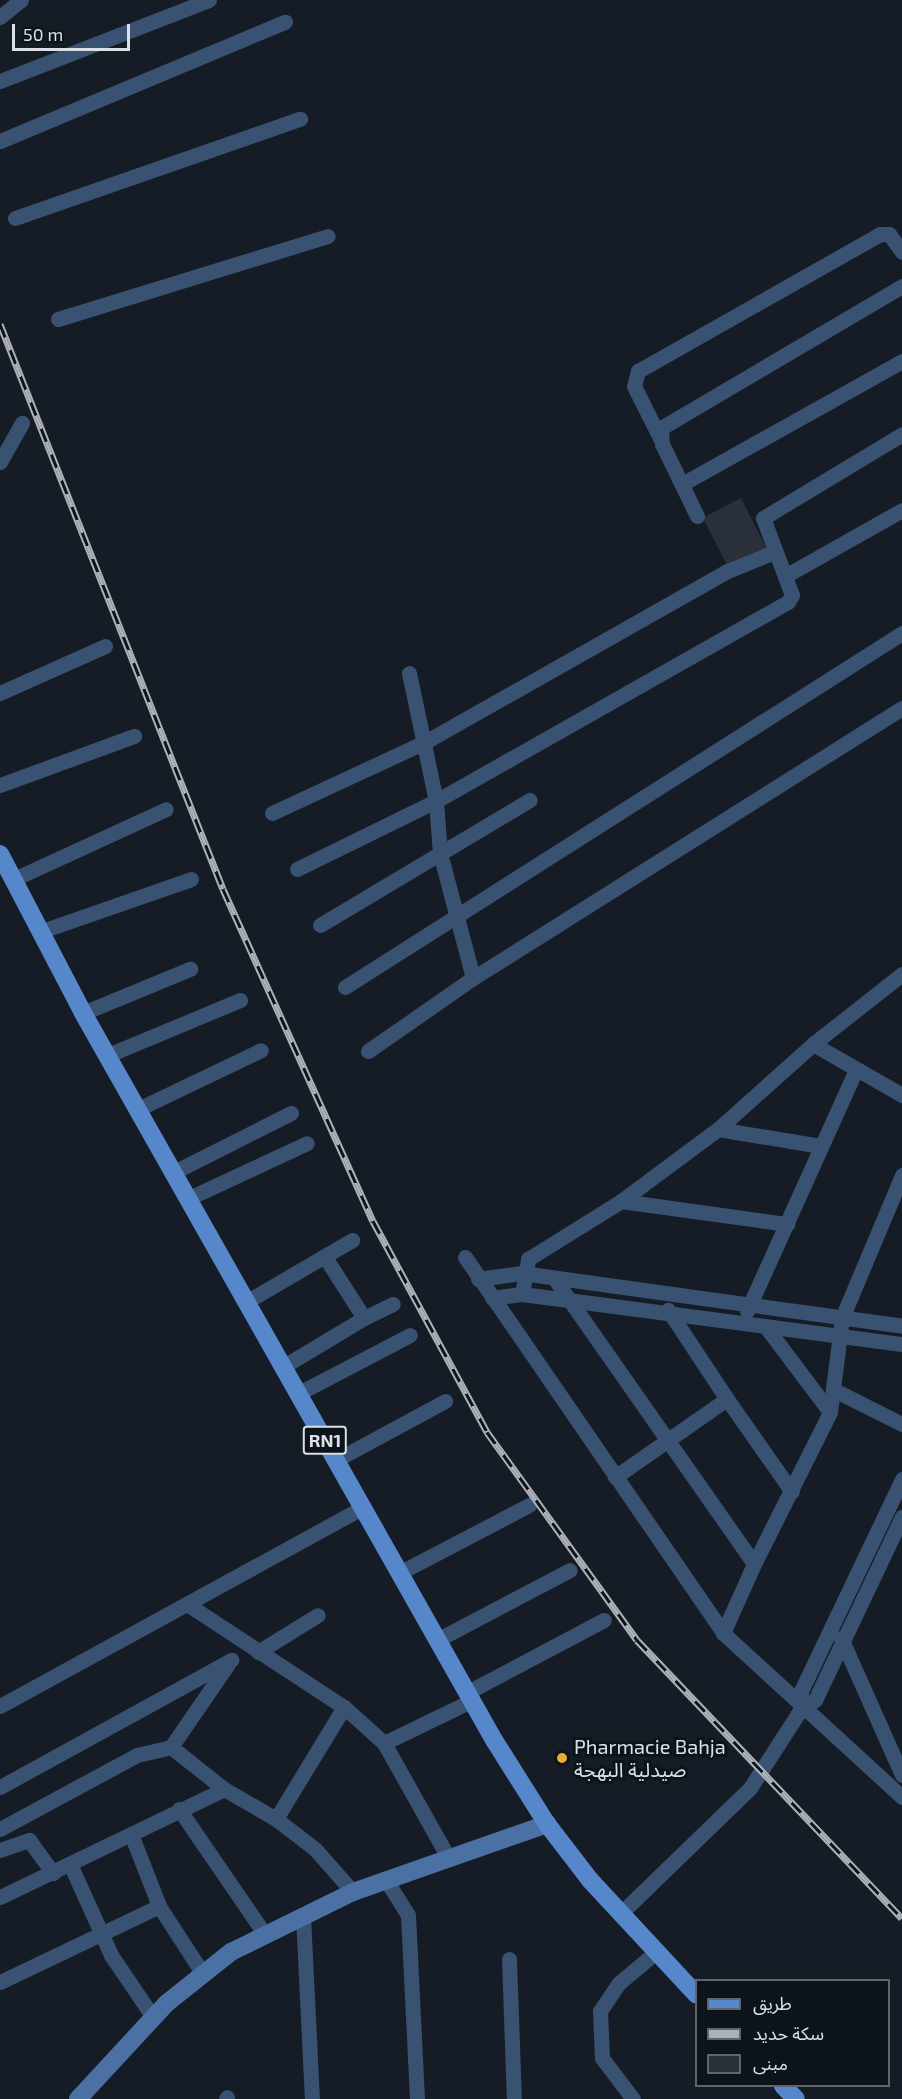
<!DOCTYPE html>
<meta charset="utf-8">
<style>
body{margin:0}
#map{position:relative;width:902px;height:2099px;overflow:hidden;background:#161c25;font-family:"Exo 2","Noto Sans Arabic",sans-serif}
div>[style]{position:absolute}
.building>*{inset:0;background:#293039;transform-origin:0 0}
.street>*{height:15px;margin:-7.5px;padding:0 7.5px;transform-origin:7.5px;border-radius:7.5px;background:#3a5272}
.secondary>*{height:18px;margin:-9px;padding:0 9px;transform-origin:9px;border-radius:9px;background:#4a70a4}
.primary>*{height:18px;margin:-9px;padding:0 9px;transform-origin:9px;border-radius:9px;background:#5687cb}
.rail>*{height:7px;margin-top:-3.5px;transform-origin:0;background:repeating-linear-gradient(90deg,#0d131b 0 14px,#adb2b9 0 28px);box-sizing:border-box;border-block:2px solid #adb2b9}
.dots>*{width:16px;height:16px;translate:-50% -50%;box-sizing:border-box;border:3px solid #0d131b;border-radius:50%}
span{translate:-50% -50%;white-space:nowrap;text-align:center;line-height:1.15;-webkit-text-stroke:6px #0d131b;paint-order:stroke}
.shield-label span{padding:2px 4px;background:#0d131b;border:2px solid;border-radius:4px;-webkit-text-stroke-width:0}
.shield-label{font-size:18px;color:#dbe0e6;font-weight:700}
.poi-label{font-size:20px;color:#dbe0e6}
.left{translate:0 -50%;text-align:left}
.legend{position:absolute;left:695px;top:1979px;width:195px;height:108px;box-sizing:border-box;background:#0d131b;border:2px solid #5f656c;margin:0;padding:8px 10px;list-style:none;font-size:18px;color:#dbe0e6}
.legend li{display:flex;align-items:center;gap:12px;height:30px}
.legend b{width:30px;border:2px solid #5f656c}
.scale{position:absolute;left:12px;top:24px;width:118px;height:27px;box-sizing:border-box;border:3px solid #dbe0e6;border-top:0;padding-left:8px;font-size:18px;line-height:21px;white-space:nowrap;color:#dbe0e6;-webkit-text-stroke:4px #0d131b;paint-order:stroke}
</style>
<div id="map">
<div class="building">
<i style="left:741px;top:498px;width:57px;height:43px;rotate:63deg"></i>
</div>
<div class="street">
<i style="left:0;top:17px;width:27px;rotate:-39deg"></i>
<i style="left:0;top:81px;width:224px;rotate:-21.2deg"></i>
<i style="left:0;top:141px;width:309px;rotate:-22.7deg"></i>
<i style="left:15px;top:218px;width:302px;rotate:-19.2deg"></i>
<i style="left:58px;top:319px;width:282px;rotate:-17.1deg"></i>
<i style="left:660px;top:438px;width:58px;rotate:-116.6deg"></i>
<i style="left:634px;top:386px;width:16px;rotate:-75deg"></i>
<i style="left:638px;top:371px;width:278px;rotate:-29.5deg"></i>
<i style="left:880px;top:234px;width:9px"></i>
<i style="left:889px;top:234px;width:22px;rotate:54deg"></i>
<i style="left:0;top:462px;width:45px;rotate:-60.6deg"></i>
<i style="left:682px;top:484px;width:252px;rotate:-29.2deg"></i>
<i style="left:697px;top:516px;width:80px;rotate:-115.9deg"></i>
<i style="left:662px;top:444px;width:16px;rotate:-94deg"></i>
<i style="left:661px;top:428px;width:280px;rotate:-30.5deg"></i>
<i style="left:785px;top:576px;width:134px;rotate:-29.4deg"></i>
<i style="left:409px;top:673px;width:131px;rotate:78.1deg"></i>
<i style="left:436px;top:801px;width:52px;rotate:85.6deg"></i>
<i style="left:440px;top:853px;width:129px;rotate:75.2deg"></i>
<i style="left:0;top:693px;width:115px;rotate:-24.1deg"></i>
<i style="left:0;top:785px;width:143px;rotate:-20.1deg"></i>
<i style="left:272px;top:813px;width:169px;rotate:-24.9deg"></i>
<i style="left:425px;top:742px;width:345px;rotate:-29.5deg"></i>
<i style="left:725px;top:572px;width:53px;rotate:-22.2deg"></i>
<i style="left:297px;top:869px;width:155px;rotate:-26.1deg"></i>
<i style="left:436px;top:801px;width:404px;rotate:-29.5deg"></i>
<i style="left:788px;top:602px;width:8px;rotate:-60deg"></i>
<i style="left:792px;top:595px;width:82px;rotate:-110.6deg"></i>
<i style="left:763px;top:518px;width:162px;rotate:-31.1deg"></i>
<i style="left:14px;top:879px;width:167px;rotate:-24.7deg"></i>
<i style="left:320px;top:925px;width:244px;rotate:-30.8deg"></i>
<i style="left:39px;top:932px;width:161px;rotate:-19.2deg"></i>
<i style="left:345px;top:987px;width:660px;rotate:-32.44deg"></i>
<i style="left:83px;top:1013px;width:116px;rotate:-22.4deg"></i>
<i style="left:813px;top:1044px;width:113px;rotate:-38.2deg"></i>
<i style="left:368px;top:1051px;width:128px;rotate:-34.8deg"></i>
<i style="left:473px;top:978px;width:507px;rotate:-32.19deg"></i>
<i style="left:108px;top:1055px;width:143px;rotate:-22.6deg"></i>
<i style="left:138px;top:1109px;width:136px;rotate:-25.6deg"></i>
<i style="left:718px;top:1129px;width:104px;rotate:9.4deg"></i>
<i style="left:174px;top:1172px;width:131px;rotate:-26.8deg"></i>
<i style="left:187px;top:1199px;width:132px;rotate:-25deg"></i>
<i style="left:621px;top:1201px;width:168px;rotate:7.9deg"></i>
<i style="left:325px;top:1257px;width:72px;rotate:57.4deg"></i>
<i style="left:364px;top:1318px;width:32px;rotate:-26deg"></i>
<i style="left:465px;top:1257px;width:456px;rotate:55.5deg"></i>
<i style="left:723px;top:1633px;width:243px;rotate:42.5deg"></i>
<i style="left:554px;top:1278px;width:349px;rotate:55deg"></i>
<i style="left:754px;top:1564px;width:76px;rotate:114.2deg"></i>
<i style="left:478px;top:1279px;width:44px;rotate:-7.8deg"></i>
<i style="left:522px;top:1273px;width:384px;rotate:7.9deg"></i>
<i style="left:522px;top:1294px;width:36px;rotate:-80deg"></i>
<i style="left:528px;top:1259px;width:110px;rotate:-31.9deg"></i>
<i style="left:621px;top:1201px;width:121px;rotate:-36.6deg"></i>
<i style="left:718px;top:1129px;width:127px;rotate:-41.8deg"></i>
<i style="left:813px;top:1044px;width:103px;rotate:29.8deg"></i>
<i style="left:492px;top:1298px;width:30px;rotate:-8deg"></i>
<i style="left:522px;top:1294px;width:383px;rotate:7.5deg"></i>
<i style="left:246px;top:1302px;width:123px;rotate:-30.3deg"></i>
<i style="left:747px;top:1311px;width:262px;rotate:-65.7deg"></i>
<i style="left:766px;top:1327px;width:106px;rotate:53deg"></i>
<i style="left:830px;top:1412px;width:95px;rotate:-82.7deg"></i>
<i style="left:842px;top:1318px;width:155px;rotate:-67.2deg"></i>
<i style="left:284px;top:1366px;width:93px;rotate:-31deg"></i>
<i style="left:836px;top:1391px;width:74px;rotate:26.6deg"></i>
<i style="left:299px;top:1393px;width:125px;rotate:-27.6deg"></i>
<i style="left:727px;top:1399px;width:113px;rotate:55deg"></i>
<i style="left:336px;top:1460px;width:124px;rotate:-28.4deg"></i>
<i style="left:615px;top:1477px;width:136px;rotate:-34.9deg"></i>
<i style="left:727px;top:1399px;width:107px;rotate:-123.5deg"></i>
<i style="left:754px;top:1564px;width:170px;rotate:-63.4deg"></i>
<i style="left:399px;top:1573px;width:147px;rotate:-27.6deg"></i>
<i style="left:187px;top:1604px;width:188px;rotate:33.3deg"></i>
<i style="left:344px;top:1707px;width:54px;rotate:42deg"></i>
<i style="left:384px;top:1743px;width:133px;rotate:60.7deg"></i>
<i style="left:841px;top:1638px;width:150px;rotate:66deg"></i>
<i style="left:437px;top:1640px;width:150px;rotate:-27.8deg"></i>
<i style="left:258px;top:1652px;width:70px;rotate:-31.7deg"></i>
<i style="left:228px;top:1664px;width:101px;rotate:124.5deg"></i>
<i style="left:171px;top:1747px;width:68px;rotate:38.4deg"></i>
<i style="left:224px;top:1789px;width:60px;rotate:30deg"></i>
<i style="left:466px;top:1693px;width:156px;rotate:-27.9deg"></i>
<i style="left:0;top:1706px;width:412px;rotate:-28.7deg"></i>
<i style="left:344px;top:1707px;width:131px;rotate:121.3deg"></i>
<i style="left:276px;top:1819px;width:49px;rotate:37.6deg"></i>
<i style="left:315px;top:1849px;width:57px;rotate:48.5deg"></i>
<i style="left:801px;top:1709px;width:18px;rotate:-90deg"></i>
<i style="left:801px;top:1691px;width:235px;rotate:-64.5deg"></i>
<i style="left:384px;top:1743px;width:97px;rotate:-25.8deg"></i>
<i style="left:0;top:1787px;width:264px;rotate:-28.8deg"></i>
<i style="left:179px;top:1809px;width:150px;rotate:55.6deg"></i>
<i style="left:0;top:1829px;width:156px;rotate:-28.4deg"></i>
<i style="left:137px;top:1755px;width:35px;rotate:-13deg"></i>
<i style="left:131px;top:1834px;width:77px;rotate:68.7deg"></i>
<i style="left:0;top:1850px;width:31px;rotate:-19deg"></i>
<i style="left:29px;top:1840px;width:41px;rotate:54deg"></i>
<i style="left:70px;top:1864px;width:100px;rotate:65.7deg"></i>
<i style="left:111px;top:1955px;width:75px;rotate:55.9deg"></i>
<i style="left:386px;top:1880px;width:41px;rotate:57.8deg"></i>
<i style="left:408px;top:1915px;width:184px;rotate:87.2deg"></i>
<i style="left:0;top:1897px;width:249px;rotate:-25.7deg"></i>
<i style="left:620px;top:1914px;width:181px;rotate:-44.1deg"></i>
<i style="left:750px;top:1788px;width:94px;rotate:-57.2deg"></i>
<i style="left:801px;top:1709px;width:17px;rotate:-33deg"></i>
<i style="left:815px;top:1700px;width:203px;rotate:-64.6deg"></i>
<i style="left:303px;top:1916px;width:183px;rotate:87.2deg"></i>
<i style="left:509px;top:1959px;width:140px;rotate:88deg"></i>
<i style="left:0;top:1982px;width:176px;rotate:-25.5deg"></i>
<i style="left:159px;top:1906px;width:77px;rotate:57.1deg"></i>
<i style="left:226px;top:2099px;width:2px;rotate:-63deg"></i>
<i style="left:633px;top:2099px;width:51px;rotate:-127.1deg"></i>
<i style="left:602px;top:2058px;width:47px;rotate:-92.4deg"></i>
<i style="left:600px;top:2011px;width:34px;rotate:-56deg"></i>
<i style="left:619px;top:1983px;width:48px;rotate:-40deg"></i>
</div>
<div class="secondary">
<i style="left:78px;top:2099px;width:131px;rotate:-47.2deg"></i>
<i style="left:167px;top:2003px;width:82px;rotate:-38.6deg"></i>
<i style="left:231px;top:1952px;width:136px;rotate:-26.2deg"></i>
<i style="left:353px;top:1892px;width:206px;rotate:-19.3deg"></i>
</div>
<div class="primary">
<i style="left:0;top:854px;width:179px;rotate:62.4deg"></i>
<i style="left:83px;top:1013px;width:835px;rotate:60.52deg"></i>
<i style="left:494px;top:1740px;width:99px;rotate:57.8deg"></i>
<i style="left:547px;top:1824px;width:71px;rotate:52.5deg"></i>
<i style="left:590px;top:1880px;width:156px;rotate:47.1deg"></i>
<i style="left:783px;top:2086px;width:18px;rotate:45deg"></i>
</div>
<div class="rail">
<i style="left:0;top:324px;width:607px;rotate:68.46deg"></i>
<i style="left:223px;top:889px;width:364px;rotate:65.7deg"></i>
<i style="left:373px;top:1221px;width:240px;rotate:61.6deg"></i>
<i style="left:487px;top:1432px;width:256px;rotate:54.2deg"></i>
<i style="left:637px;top:1640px;width:384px;rotate:46.4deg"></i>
</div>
<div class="dots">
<i style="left:562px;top:1758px;background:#eaaa39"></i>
</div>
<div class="shield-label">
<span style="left:325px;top:1440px">RN1</span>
</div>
<div class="poi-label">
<span class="left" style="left:574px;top:1758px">Pharmacie Bahja<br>صيدلية البهجة</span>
</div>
<ul class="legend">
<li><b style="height:8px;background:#5687cb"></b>طريق</li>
<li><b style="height:8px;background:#adb2b9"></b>سكة حديد</li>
<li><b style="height:16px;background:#293039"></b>مبنى</li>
</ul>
<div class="scale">50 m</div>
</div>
